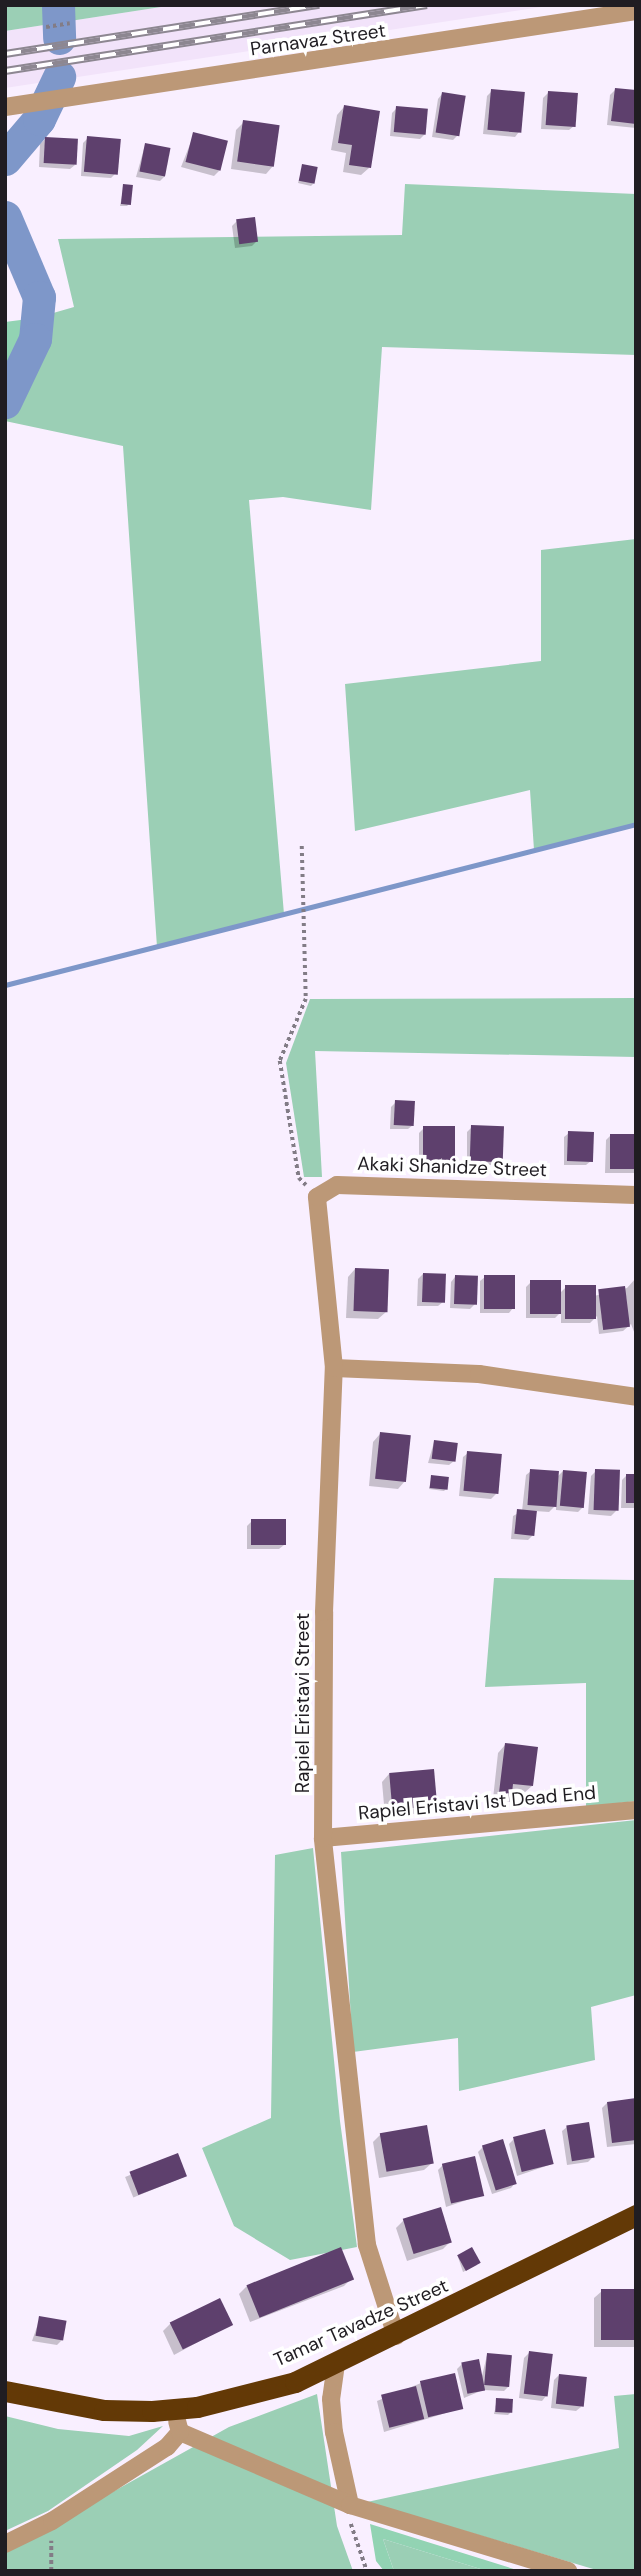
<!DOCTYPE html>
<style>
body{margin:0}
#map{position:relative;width:641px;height:2576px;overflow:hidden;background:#f9efff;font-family:"DM Sans",sans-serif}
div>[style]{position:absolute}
.built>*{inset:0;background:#f2e3fa}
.green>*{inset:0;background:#9bcfb5}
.forest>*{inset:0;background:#92d3b3}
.shadow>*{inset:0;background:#0003;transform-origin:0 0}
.stream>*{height:5px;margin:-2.5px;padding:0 2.5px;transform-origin:2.5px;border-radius:2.5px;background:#7e97c9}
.river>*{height:33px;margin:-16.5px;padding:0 16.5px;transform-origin:16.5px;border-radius:16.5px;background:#7e97c9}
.building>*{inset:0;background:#5e406d;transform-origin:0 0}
.path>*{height:3.5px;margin-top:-1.75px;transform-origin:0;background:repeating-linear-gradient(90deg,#827c86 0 3.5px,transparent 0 7px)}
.minor>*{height:18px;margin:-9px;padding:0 9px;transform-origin:9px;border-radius:9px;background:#bc9877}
.highway>*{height:21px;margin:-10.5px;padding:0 10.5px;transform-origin:10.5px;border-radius:10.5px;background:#633906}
.rail>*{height:8px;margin-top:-4px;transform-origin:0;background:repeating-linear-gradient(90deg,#fff 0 16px,#8d8791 0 32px);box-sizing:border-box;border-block:2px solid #8d8791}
span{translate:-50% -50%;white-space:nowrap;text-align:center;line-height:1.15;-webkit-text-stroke:7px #fff;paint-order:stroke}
.street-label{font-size:19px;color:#201d22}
.frame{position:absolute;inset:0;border:7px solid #201d22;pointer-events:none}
</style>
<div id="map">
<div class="built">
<i style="clip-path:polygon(174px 5px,555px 5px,5px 88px,5px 31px)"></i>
</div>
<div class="green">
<i style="clip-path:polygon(5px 5px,174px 5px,5px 31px)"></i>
<i style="clip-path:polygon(405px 184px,636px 194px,636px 355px,382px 347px,371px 510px,283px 497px,249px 500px,284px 914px,157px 947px,123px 446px,5px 421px,5px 402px,35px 339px,36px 318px,74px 307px,58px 239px,402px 235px)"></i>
<i style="clip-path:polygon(636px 539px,636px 824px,534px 850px,530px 790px,355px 831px,345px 684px,541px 661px,541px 550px)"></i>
<i style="clip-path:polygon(636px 998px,636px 1057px,315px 1051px,322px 1177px,304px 1177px,286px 1063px,310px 999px)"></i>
<i style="clip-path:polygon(494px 1578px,636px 1580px,636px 1801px,586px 1807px,586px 1683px,485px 1687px)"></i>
<i style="clip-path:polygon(636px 1820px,636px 1995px,591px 2007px,595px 2060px,459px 2091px,458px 2038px,353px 2052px,341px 1852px)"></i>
<i style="clip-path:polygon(313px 1848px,340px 2121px,357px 2247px,290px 2260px,234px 2226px,202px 2148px,271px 2118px,275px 1855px)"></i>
<i style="clip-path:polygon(317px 2394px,337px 2526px,353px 2571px,5px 2571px,5px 2552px,229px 2427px)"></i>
<i style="clip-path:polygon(636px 2394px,636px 2571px,600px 2571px,367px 2502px,619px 2448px,614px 2396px)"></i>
<i style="clip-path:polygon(5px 2416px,58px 2429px,129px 2436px,163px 2426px,137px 2450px,48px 2511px,5px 2531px)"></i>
<i style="clip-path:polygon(383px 2539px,487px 2571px,394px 2571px)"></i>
</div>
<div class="forest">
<i style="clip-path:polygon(36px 318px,35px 339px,5px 402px,5px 322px)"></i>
<i style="clip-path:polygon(370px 2524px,520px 2571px,487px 2571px,383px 2539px,394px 2571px,384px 2571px,376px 2561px)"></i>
</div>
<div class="shadow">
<i style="clip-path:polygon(615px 90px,636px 92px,636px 128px,607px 125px,610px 95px)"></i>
<i style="clip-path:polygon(492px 91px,519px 132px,515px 137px,483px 134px,487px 96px)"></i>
<i style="clip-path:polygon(548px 93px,574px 126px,569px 130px,541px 129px,543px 98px)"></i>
<i style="clip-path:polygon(442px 94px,458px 135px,453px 140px,432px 137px,438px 99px)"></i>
<i style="clip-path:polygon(344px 107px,369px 168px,361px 175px,343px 172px,346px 153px,331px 150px,337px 115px)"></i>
<i style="clip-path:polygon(397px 108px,425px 134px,420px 139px,390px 136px,392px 113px)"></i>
<i style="clip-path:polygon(244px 122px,273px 166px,266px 174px,231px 169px,236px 130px)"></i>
<i style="clip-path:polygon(194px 134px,219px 171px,214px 176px,181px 167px)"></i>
<i style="clip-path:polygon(88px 138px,116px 173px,111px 178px,81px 176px,83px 143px)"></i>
<i style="clip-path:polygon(45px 139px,75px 165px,70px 169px,39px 167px,40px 144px)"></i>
<i style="clip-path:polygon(145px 145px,165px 176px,160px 181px,136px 177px)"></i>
<i style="clip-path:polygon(303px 166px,313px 184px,311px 186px,298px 183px)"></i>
<i style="clip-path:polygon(124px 186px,129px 204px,127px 206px,120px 206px)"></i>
<i style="clip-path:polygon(237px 221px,257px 241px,252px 246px,235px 248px,232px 226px)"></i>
<i style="clip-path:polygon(396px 1102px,413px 1125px,408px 1129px,390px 1129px,391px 1107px)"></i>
<i style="clip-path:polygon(472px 1127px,501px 1160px,497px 1165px,467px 1165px,467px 1132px)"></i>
<i style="clip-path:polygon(424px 1128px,453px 1161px,448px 1166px,419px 1165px,419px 1133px)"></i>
<i style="clip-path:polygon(569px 1133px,591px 1161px,586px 1165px,564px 1165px,564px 1137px)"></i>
<i style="clip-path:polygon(611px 1135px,636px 1136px,635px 1173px,605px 1173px,606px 1140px)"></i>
<i style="clip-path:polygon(355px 1269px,386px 1312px,378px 1319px,346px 1318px,348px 1277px)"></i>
<i style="clip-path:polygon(423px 1274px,443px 1302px,438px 1306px,417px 1306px,418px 1279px)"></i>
<i style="clip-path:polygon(455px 1277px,475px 1304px,470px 1309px,450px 1308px,451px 1282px)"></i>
<i style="clip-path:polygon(485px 1277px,513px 1308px,509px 1313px,480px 1313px,480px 1281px)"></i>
<i style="clip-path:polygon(636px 1278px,636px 1337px,631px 1324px,623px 1331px,599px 1334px,597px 1316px,590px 1323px,561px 1323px,561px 1312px,555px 1318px,526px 1318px,526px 1287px,531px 1282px,560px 1293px,566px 1287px,594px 1296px,627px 1288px)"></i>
<i style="clip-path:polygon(380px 1434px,405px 1481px,398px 1489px,369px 1486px,373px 1442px)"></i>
<i style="clip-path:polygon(434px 1442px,454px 1461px,449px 1465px,428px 1463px)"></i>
<i style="clip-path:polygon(468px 1453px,496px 1494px,491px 1499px,459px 1496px,463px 1457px)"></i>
<i style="clip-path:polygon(531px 1471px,556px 1478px,563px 1471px,583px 1507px,578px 1512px,556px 1510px,556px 1505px,549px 1512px,535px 1511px,533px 1535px,528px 1540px,511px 1539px,513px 1516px,522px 1511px,526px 1475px)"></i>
<i style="clip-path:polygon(596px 1471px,616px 1511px,611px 1516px,588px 1514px,591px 1476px)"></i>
<i style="clip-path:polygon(627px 1475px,636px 1476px,636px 1508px,621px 1508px,622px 1480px)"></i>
<i style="clip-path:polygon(432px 1477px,446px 1489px,444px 1491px,429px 1489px)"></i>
<i style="clip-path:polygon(252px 1521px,284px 1545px,279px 1549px,247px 1549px,247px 1526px)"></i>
<i style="clip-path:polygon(505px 1745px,532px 1786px,524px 1793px,511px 1792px,502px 1809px,492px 1808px,498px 1753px)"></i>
<i style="clip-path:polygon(389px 1774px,436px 1805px,428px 1813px,385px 1816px,382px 1782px)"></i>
<i style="clip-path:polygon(636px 2100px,636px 2144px,607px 2147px,602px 2108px,607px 2103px)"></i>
<i style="clip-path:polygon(567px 2127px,593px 2157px,588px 2162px,567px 2165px,562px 2131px)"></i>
<i style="clip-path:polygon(381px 2134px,432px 2163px,424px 2170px,379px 2178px,373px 2142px)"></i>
<i style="clip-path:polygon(514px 2139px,552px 2164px,517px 2176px,509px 2144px)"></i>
<i style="clip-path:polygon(483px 2147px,515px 2183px,511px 2188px,492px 2194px,478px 2152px)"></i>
<i style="left:177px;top:2156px;width:22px;height:56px;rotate:68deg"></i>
<i style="clip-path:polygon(443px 2165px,482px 2195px,446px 2207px,438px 2170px)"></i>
<i style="clip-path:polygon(404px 2220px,450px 2242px,443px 2249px,407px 2261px,396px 2228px)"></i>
<i style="clip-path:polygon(458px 2257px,477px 2265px,463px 2272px)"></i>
<i style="clip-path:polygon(352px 2278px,344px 2286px,250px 2322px,239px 2294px,247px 2286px)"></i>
<i style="clip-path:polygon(636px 2290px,636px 2347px,594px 2347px,594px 2298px,602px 2291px)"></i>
<i style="clip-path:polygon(40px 2318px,62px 2340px,57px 2345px,32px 2341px)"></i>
<i style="clip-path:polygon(170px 2324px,231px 2324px,174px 2355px,163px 2331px)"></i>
<i style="clip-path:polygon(529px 2353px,546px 2396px,542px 2401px,519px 2398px,524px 2358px)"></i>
<i style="clip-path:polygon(487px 2355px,509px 2386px,504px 2391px,483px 2390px,464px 2398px,457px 2369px,462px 2364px,482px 2376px)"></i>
<i style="clip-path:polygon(559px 2375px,581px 2407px,576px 2411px,551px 2408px,554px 2380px)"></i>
<i style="clip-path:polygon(421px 2383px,462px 2408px,384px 2432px,377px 2401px)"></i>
<i style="clip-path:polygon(497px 2400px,510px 2413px,508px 2415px,494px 2414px)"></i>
</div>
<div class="stream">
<i style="left:5px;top:985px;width:651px;rotate:-14.31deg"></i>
</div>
<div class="river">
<i style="left:58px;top:5px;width:33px;rotate:88deg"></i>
<i style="left:5px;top:159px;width:52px;rotate:-49.6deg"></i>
<i style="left:39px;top:119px;width:47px;rotate:-64.5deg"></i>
<i style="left:5px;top:217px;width:87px;rotate:67deg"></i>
<i style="left:39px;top:297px;width:42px;rotate:95.4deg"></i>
<i style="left:35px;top:339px;width:70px;rotate:115.5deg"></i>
</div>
<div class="building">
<i style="clip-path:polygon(615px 88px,636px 90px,636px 124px,611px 121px)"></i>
<i style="left:491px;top:89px;width:34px;height:41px;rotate:5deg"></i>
<i style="left:548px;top:91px;width:30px;height:34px;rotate:4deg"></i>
<i style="left:442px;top:92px;width:24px;height:41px;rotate:9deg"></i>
<i style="clip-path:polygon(344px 105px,380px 111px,371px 168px,349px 165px,352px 145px,338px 143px)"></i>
<i style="left:396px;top:106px;width:32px;height:26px;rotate:5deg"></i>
<i style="left:243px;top:120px;width:37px;height:42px;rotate:8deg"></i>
<i style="left:193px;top:132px;width:36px;height:31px;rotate:14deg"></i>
<i style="left:87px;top:136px;width:34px;height:36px;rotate:5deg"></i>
<i style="left:45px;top:137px;width:33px;height:26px;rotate:3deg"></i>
<i style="left:145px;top:143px;width:26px;height:29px;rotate:11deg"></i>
<i style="left:302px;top:164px;width:16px;height:17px;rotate:11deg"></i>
<i style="left:123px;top:184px;width:10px;height:20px;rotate:6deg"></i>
<i style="left:255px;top:217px;width:25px;height:19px;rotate:83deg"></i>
<i style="left:395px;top:1100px;width:20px;height:25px;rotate:3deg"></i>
<i style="left:471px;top:1125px;width:33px;height:36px;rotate:2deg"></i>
<i style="left:423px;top:1126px;width:32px;height:35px"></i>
<i style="left:568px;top:1131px;width:26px;height:30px;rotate:2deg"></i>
<i style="left:610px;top:1134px;width:26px;height:35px"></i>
<i style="left:355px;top:1268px;width:34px;height:43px;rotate:2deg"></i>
<i style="left:423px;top:1273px;width:23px;height:29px;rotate:2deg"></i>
<i style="left:455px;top:1275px;width:23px;height:29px;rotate:2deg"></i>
<i style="left:484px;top:1275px;width:31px;height:34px"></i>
<i style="left:530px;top:1280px;width:31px;height:34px"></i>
<i style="left:565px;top:1285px;width:31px;height:34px"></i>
<i style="left:625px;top:1286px;width:41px;height:27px;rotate:83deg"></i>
<i style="left:380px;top:1432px;width:31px;height:47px;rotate:6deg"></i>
<i style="left:434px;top:1440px;width:24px;height:19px;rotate:7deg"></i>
<i style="left:467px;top:1451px;width:35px;height:40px;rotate:5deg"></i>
<i style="left:530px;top:1469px;width:29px;height:36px;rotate:4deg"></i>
<i style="left:595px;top:1469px;width:25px;height:41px;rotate:2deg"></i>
<i style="left:563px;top:1470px;width:24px;height:36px;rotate:5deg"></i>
<i style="left:626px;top:1474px;width:10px;height:29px"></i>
<i style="left:431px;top:1475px;width:18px;height:13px;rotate:6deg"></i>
<i style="left:517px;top:1509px;width:20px;height:25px;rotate:6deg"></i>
<i style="left:251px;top:1519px;width:35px;height:26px"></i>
<i style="clip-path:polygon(505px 1743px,538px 1747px,533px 1786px,513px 1784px,511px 1802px,498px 1801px)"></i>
<i style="left:434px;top:1769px;width:37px;height:45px;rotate:85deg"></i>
<i style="clip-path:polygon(636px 2098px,636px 2140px,612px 2143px,607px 2102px)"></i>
<i style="left:589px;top:2122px;width:36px;height:23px;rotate:81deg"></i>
<i style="left:427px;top:2125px;width:39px;height:48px;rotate:80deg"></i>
<i style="left:545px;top:2129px;width:36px;height:33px;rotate:76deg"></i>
<i style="left:503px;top:2139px;width:47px;height:22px;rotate:73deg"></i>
<i style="left:178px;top:2153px;width:25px;height:52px;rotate:69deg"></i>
<i style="left:475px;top:2156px;width:41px;height:34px;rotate:77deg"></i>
<i style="left:441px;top:2207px;width:37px;height:40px;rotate:73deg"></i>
<i style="left:341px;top:2247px;width:35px;height:102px;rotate:68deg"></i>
<i style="left:472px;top:2247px;width:18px;height:17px;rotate:61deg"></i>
<i style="left:601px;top:2289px;width:35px;height:51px"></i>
<i style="left:220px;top:2298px;width:30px;height:56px;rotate:64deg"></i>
<i style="left:39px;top:2316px;width:28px;height:20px;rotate:10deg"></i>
<i style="left:529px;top:2351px;width:24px;height:43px;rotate:7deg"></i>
<i style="left:487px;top:2353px;width:25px;height:32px;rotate:5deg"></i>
<i style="left:479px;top:2359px;width:32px;height:18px;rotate:79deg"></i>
<i style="left:455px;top:2373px;width:37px;height:36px;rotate:77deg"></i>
<i style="left:559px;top:2374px;width:28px;height:30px;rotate:6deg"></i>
<i style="left:416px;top:2386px;width:34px;height:36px;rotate:76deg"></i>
<i style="left:496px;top:2398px;width:17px;height:14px;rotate:3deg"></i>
</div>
<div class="path">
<i style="left:46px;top:27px;width:24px;rotate:-9deg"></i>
<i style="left:302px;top:846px;width:153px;rotate:88.5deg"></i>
<i style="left:306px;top:999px;width:67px;rotate:112.8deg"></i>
<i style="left:280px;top:1061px;width:119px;rotate:80.8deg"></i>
<i style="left:299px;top:1178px;width:10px;rotate:45deg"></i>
<i style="left:351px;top:2524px;width:50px;rotate:71.2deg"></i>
<i style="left:51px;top:2571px;width:30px;rotate:-90deg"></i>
</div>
<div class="minor">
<i style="left:5px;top:107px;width:638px;rotate:-8.65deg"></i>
<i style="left:334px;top:1368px;width:145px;rotate:2.4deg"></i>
<i style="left:479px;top:1374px;width:159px;rotate:8.3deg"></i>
<i style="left:323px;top:1838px;width:314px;rotate:-5.1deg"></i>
<i style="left:396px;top:2336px;width:96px;rotate:-107.7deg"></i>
<i style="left:367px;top:2245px;width:409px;rotate:-96.2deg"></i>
<i style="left:323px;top:1838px;width:226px;rotate:-89.7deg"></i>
<i style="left:324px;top:1612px;width:244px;rotate:-87.7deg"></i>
<i style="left:334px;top:1368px;width:172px;rotate:-95.7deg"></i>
<i style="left:317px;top:1197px;width:23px;rotate:-31deg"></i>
<i style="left:337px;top:1185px;width:299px;rotate:1.9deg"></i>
<i style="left:336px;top:2364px;width:35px;rotate:98deg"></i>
<i style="left:331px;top:2399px;width:33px;rotate:85deg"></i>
<i style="left:334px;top:2432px;width:75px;rotate:77.6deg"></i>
<i style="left:180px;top:2432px;width:185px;rotate:23.2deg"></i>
<i style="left:350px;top:2505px;width:228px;rotate:16.8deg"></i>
<i style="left:5px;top:2544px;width:52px;rotate:-26.1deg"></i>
<i style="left:52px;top:2521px;width:137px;rotate:-32.8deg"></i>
<i style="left:167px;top:2447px;width:20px;rotate:-49deg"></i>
<i style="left:180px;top:2432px;width:11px;rotate:-105deg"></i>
</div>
<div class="highway">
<i style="left:5px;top:2391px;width:101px;rotate:10.9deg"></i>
<i style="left:104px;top:2410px;width:48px;rotate:1.2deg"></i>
<i style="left:152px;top:2411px;width:45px;rotate:-5.1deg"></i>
<i style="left:197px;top:2407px;width:101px;rotate:-14.3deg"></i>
<i style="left:295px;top:2382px;width:380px;rotate:-26.1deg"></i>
</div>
<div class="rail">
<i style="left:5px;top:54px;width:318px;rotate:-8.9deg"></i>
<i style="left:5px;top:71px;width:427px;rotate:-8.9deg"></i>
</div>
<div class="street-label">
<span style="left:318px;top:40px;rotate:-8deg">Parnavaz Street</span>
<span style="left:452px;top:1167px;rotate:2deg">Akaki Shanidze Street</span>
<span style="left:303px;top:1703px;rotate:-90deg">Rapiel Eristavi Street</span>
<span style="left:477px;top:1803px;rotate:-5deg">Rapiel Eristavi 1st Dead End</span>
<span style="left:361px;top:2323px;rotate:-24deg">Tamar Tavadze Street</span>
</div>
<div class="frame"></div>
</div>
